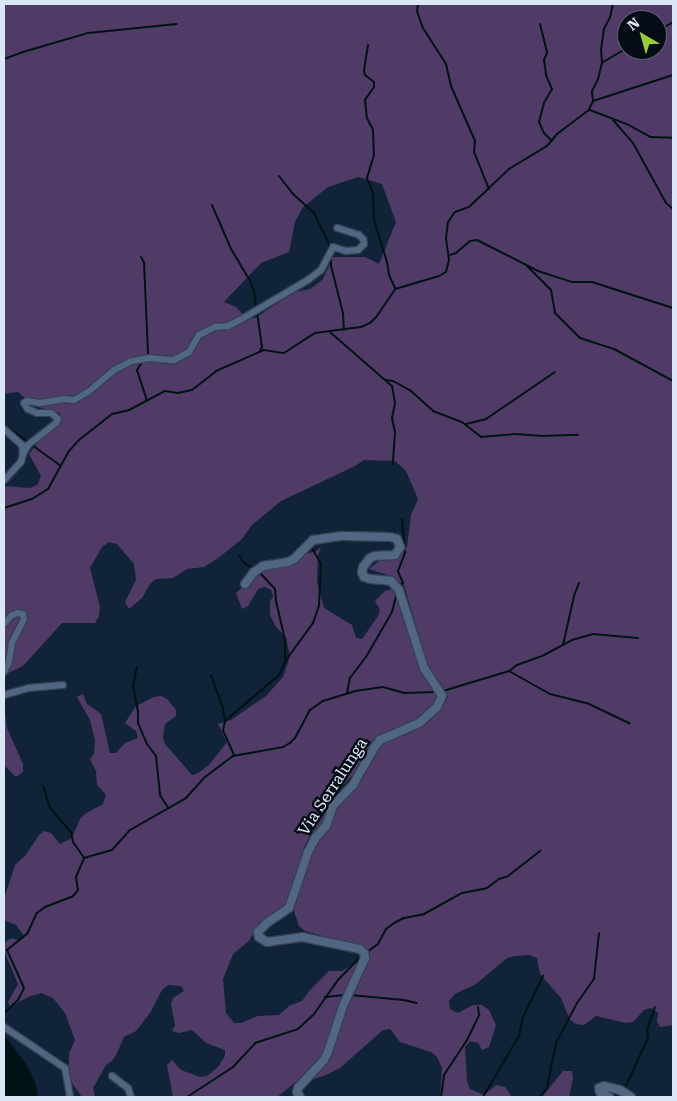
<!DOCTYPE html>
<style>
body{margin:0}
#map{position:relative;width:677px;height:1101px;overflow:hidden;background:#102339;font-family:"Roboto Serif",serif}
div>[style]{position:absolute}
.forest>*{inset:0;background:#503b66}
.water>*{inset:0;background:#001214}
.stream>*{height:2px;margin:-1px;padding:0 1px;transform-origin:1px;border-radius:1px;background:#001214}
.roads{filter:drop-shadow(1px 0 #344053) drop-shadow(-1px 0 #344053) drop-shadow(0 1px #344053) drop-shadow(0 -1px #344053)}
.minor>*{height:6px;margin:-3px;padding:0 3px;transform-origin:3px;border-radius:3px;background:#516681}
.tertiary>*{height:8px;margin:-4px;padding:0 4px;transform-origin:4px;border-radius:4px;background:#516681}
span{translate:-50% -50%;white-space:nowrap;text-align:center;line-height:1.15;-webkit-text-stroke:5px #050c16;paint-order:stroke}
.street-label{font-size:16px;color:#dae7f6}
.frame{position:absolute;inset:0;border:5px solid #dae7f6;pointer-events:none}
.north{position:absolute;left:617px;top:10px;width:50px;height:50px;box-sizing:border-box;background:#050c16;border:1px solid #5a6470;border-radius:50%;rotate:322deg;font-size:14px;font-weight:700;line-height:20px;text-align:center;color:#dae7f6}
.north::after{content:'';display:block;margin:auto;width:18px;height:22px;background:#96cc3a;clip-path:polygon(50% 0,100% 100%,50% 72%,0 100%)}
</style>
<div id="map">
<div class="forest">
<i style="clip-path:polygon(evenodd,4px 4px,673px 4px,673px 1025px,660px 1027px,657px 1021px,658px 1013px,651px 1008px,644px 1010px,633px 1022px,626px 1023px,596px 1016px,584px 1025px,576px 1024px,570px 1020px,561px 998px,540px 974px,537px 958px,530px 955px,515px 956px,507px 958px,476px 984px,455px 994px,449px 1001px,450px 1009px,458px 1013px,473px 1005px,482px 1005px,489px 1010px,496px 1025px,489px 1047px,482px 1050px,478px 1043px,470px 1041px,465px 1047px,467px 1081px,470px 1089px,484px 1095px,496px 1085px,505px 1087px,512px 1097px,440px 1097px,442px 1068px,437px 1057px,431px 1052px,400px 1042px,390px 1029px,383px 1030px,340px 1068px,326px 1075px,311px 1080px,325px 1065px,335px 1045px,345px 1010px,368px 958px,360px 946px,305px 931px,299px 926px,294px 911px,295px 903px,312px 853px,342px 802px,366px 772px,382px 745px,389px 739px,404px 735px,420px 726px,440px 711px,448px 697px,428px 667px,404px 585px,391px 576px,369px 569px,380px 560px,396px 559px,407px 547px,411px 515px,418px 499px,406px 471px,395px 461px,364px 460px,355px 466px,281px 501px,252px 525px,241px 540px,218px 558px,204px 567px,187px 569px,173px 578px,156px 579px,150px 584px,142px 598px,129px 609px,125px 602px,136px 580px,134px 564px,117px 544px,109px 542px,102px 547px,90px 568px,100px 607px,99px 616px,95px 623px,62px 623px,23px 666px,4px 675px,4px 486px,31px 488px,38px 484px,41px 476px,29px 454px,44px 435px,62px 421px,60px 413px,34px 406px,18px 392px,4px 394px,4px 4px,627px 20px,657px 20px,657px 50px,627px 50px,627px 20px,4px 4px,358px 177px,382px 184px,396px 222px,379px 264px,365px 257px,333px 257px,323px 279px,317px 284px,310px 289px,295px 292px,255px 318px,247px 319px,236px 307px,224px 302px,261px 263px,289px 252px,295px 222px,303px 207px,328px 187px,358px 177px)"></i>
<i style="clip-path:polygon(321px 547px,318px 555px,317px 582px,324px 608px,352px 625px,356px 638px,362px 639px,378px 616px,380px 610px,375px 601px,385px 591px,392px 589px,399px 600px,438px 696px,434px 704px,416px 720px,374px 740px,356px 771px,334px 795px,320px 826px,310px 836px,304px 847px,291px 896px,283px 908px,259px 923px,249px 941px,233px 954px,223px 979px,226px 1013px,234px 1023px,241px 1023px,258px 1016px,279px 1015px,289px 1006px,302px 1001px,310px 990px,329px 971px,342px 971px,361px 960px,323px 1055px,311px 1070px,277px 1097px,173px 1097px,167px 1065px,172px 1060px,181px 1070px,200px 1077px,207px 1076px,218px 1067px,225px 1056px,225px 1050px,206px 1043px,192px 1030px,179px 1033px,172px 1031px,175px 1025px,171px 1004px,173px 998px,184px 991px,181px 986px,168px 985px,162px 990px,150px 1013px,136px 1031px,124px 1037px,116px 1055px,112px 1061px,106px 1065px,93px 1088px,95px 1097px,82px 1097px,69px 1079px,69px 1053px,75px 1040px,65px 1013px,53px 998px,41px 993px,28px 997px,10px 1007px,8px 1002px,18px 984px,4px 951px,6px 941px,12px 938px,18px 940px,24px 936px,16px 925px,4px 920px,4px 899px,15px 865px,25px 856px,39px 835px,44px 831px,51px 833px,60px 844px,72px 838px,80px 819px,85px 814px,103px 804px,106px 795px,97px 785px,96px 771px,90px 759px,94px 754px,95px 740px,90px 720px,77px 697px,83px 694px,87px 704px,101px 714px,110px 753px,116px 753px,125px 743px,138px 738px,136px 731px,125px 723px,136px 706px,154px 697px,161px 696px,167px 699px,176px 710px,176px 716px,165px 724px,163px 737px,165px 744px,192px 775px,198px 773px,209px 765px,227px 742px,218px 724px,231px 720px,266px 696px,283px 677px,290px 656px,286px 637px,276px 627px,270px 615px,270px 602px,273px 596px,271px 590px,265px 587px,258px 589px,248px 606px,242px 609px,236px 593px,263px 569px,291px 565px,302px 554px,315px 552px)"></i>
<i style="clip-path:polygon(4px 703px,7px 728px,23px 764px,23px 772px,16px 777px,4px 765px)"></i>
<i style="clip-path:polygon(563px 1071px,572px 1071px,573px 1078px,569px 1097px,542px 1097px)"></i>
</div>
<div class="water">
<i style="clip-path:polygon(4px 1035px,26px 1064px,35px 1082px,38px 1097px,4px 1097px)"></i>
</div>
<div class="stream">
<i style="left:418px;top:4px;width:7px;rotate:98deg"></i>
<i style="left:417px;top:11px;width:18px;rotate:71deg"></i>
<i style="left:423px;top:28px;width:43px;rotate:57.4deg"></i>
<i style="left:446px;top:64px;width:23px;rotate:77deg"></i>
<i style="left:451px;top:86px;width:60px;rotate:66.4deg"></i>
<i style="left:475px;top:141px;width:11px;rotate:95deg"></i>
<i style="left:474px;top:152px;width:40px;rotate:68deg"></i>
<i style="left:540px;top:24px;width:30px;rotate:76deg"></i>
<i style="left:547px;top:53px;width:8px;rotate:113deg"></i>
<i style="left:544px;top:60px;width:15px;rotate:82deg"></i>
<i style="left:546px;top:75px;width:15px;rotate:67deg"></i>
<i style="left:552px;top:89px;width:16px;rotate:120deg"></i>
<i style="left:544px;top:103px;width:20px;rotate:105deg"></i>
<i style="left:539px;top:122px;width:12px;rotate:66deg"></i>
<i style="left:544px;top:133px;width:11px;rotate:45deg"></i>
<i style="left:657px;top:31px;width:18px;rotate:-29deg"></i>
<i style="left:368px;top:45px;width:26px;rotate:99deg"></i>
<i style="left:364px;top:71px;width:4px;rotate:76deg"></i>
<i style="left:365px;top:75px;width:11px;rotate:38deg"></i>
<i style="left:374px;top:82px;width:5px;rotate:90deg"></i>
<i style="left:374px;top:87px;width:16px;rotate:125deg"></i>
<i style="left:365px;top:100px;width:18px;rotate:84deg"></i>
<i style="left:367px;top:118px;width:13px;rotate:63deg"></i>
<i style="left:373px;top:130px;width:25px;rotate:88deg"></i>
<i style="left:374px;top:155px;width:24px;rotate:107deg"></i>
<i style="left:367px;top:178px;width:16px;rotate:68deg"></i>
<i style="left:373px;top:193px;width:27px;rotate:88deg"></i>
<i style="left:374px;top:220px;width:44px;rotate:72.8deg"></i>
<i style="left:387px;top:262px;width:13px;rotate:81deg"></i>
<i style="left:389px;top:275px;width:14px;rotate:65deg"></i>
<i style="left:4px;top:59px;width:20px;rotate:-20deg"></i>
<i style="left:23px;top:52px;width:68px;rotate:-16.3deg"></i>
<i style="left:88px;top:33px;width:89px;rotate:-5.8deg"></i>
<i style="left:603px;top:62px;width:28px;rotate:-30deg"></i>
<i style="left:593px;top:101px;width:84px;rotate:-18deg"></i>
<i style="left:590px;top:110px;width:40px;rotate:21deg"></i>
<i style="left:627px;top:124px;width:26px;rotate:29deg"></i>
<i style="left:650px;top:137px;width:23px;rotate:2deg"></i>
<i style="left:613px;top:120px;width:30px;rotate:49deg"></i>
<i style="left:633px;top:143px;width:68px;rotate:61.2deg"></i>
<i style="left:666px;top:203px;width:9px;rotate:41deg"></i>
<i style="left:279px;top:176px;width:23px;rotate:52deg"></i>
<i style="left:293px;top:194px;width:28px;rotate:42deg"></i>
<i style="left:314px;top:213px;width:39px;rotate:64deg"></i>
<i style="left:212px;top:205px;width:48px;rotate:66.6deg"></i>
<i style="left:231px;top:249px;width:37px;rotate:59deg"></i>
<i style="left:250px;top:281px;width:11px;rotate:68deg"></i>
<i style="left:254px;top:291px;width:16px;rotate:83deg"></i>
<i style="left:331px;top:255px;width:11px;rotate:90deg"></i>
<i style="left:331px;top:266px;width:49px;rotate:75.7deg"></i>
<i style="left:343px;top:313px;width:17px;rotate:87deg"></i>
<i style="left:450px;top:255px;width:6px;rotate:-18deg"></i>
<i style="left:456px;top:253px;width:18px;rotate:-41deg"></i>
<i style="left:470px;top:241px;width:7px;rotate:-8deg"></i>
<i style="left:477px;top:240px;width:68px;rotate:26.9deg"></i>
<i style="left:538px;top:271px;width:36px;rotate:18deg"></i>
<i style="left:572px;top:282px;width:20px"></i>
<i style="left:592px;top:282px;width:85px;rotate:17.8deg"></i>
<i style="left:141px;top:257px;width:6px;rotate:59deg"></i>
<i style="left:144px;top:262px;width:93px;rotate:87.5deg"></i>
<i style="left:526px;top:265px;width:35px;rotate:45deg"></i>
<i style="left:551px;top:290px;width:23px;rotate:80deg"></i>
<i style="left:555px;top:313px;width:35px;rotate:45deg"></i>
<i style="left:580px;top:338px;width:36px;rotate:18deg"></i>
<i style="left:614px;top:349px;width:67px;rotate:28.5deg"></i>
<i style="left:257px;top:312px;width:35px;rotate:82deg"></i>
<i style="left:262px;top:347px;width:4px;rotate:117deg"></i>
<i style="left:331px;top:333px;width:81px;rotate:41deg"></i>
<i style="left:392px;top:386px;width:17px;rotate:80deg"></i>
<i style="left:395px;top:403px;width:15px;rotate:101deg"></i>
<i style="left:392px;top:418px;width:14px;rotate:78deg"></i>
<i style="left:395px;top:432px;width:32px;rotate:94deg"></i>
<i style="left:143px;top:361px;width:11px;rotate:124deg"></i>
<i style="left:137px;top:370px;width:32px;rotate:72deg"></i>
<i style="left:386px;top:380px;width:7px;rotate:8deg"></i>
<i style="left:393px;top:381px;width:21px;rotate:29deg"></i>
<i style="left:411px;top:391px;width:30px;rotate:42deg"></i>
<i style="left:433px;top:411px;width:31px;rotate:21deg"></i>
<i style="left:462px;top:422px;width:24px;rotate:38deg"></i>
<i style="left:481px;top:437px;width:33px;rotate:-5deg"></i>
<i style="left:514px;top:434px;width:26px;rotate:4deg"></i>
<i style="left:540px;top:436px;width:38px;rotate:-2deg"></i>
<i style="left:4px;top:424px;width:30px;rotate:37deg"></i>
<i style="left:466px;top:424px;width:21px;rotate:-14deg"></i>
<i style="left:486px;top:419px;width:83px;rotate:-34.3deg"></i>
<i style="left:32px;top:445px;width:34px;rotate:36deg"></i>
<i style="left:4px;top:508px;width:29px;rotate:-18deg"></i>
<i style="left:32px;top:499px;width:19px;rotate:-32deg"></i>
<i style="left:48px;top:489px;width:43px;rotate:-61.1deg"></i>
<i style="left:69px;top:451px;width:15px;rotate:-48deg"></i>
<i style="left:79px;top:440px;width:42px;rotate:-38.2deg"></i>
<i style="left:112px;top:414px;width:17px;rotate:-13deg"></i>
<i style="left:129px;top:410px;width:41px;rotate:-27.8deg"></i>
<i style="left:165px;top:391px;width:13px;rotate:9deg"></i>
<i style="left:178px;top:393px;width:14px;rotate:-12deg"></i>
<i style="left:192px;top:390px;width:31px;rotate:-38deg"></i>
<i style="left:216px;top:371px;width:52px;rotate:-23.6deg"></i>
<i style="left:264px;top:350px;width:20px;rotate:9deg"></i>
<i style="left:284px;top:353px;width:37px;rotate:-33deg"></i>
<i style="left:315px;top:333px;width:46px;rotate:-7.4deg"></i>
<i style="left:361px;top:327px;width:10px;rotate:-24deg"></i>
<i style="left:370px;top:323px;width:10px;rotate:-45deg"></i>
<i style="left:377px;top:316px;width:32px;rotate:-56deg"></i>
<i style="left:395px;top:289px;width:46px;rotate:-16.5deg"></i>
<i style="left:439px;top:276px;width:8px;rotate:-30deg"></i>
<i style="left:446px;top:272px;width:12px;rotate:-76deg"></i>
<i style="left:449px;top:260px;width:22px;rotate:-98deg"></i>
<i style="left:446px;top:238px;width:16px;rotate:-83deg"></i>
<i style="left:448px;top:222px;width:12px;rotate:-55deg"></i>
<i style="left:455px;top:212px;width:15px;rotate:-20deg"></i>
<i style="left:469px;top:207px;width:55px;rotate:-43.5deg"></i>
<i style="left:509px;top:169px;width:44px;rotate:-31.2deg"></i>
<i style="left:547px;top:146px;width:16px;rotate:-50deg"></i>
<i style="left:557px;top:134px;width:39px;rotate:-37deg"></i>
<i style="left:588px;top:111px;width:11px;rotate:-63deg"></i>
<i style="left:593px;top:101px;width:10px;rotate:-96deg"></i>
<i style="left:592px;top:91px;width:13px;rotate:-63deg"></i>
<i style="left:598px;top:79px;width:16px;rotate:-76deg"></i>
<i style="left:602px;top:63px;width:13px;rotate:-94deg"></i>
<i style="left:601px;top:50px;width:21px;rotate:-82deg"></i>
<i style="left:604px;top:29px;width:13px;rotate:-63deg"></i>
<i style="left:610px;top:17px;width:13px;rotate:-77deg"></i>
<i style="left:239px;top:556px;width:9px;rotate:54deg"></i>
<i style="left:244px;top:563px;width:12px;rotate:31deg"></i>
<i style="left:400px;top:588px;width:6px;rotate:-59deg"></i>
<i style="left:403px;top:583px;width:13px;rotate:-113deg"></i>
<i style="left:398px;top:571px;width:19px;rotate:-69deg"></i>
<i style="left:405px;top:553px;width:34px;rotate:-95deg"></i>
<i style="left:563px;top:645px;width:50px;rotate:-77.3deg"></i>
<i style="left:574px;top:596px;width:14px;rotate:-69deg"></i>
<i style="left:286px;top:660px;width:46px;rotate:-53.9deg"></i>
<i style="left:313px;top:623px;width:18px;rotate:-71deg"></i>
<i style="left:319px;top:606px;width:42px;rotate:-87.3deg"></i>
<i style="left:321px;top:564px;width:21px;rotate:-119deg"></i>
<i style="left:137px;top:667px;width:19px;rotate:102deg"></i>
<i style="left:133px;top:686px;width:25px;rotate:79deg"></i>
<i style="left:138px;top:711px;width:12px;rotate:90deg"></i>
<i style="left:138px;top:723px;width:23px;rotate:67deg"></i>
<i style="left:147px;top:744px;width:15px;rotate:53deg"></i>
<i style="left:156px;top:756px;width:39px;rotate:84deg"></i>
<i style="left:160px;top:795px;width:15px;rotate:58deg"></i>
<i style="left:509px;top:671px;width:47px;rotate:29.3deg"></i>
<i style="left:550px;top:694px;width:38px;rotate:14deg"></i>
<i style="left:587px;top:703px;width:47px;rotate:25.5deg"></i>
<i style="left:211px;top:675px;width:35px;rotate:70deg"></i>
<i style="left:223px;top:708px;width:12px;rotate:81deg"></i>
<i style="left:443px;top:691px;width:69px;rotate:-16.9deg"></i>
<i style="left:509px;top:671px;width:10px;rotate:-37deg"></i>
<i style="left:517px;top:665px;width:29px;rotate:-20deg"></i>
<i style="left:544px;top:655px;width:32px;rotate:-28deg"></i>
<i style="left:572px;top:640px;width:22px;rotate:-16deg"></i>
<i style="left:593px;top:634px;width:45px;rotate:5.1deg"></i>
<i style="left:347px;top:693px;width:15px;rotate:-79deg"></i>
<i style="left:350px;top:678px;width:26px;rotate:-53deg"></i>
<i style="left:366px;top:657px;width:52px;rotate:-60deg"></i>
<i style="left:392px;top:612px;width:21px;rotate:-76deg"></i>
<i style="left:234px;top:755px;width:27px;rotate:-114deg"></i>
<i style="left:223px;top:730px;width:9px;rotate:-77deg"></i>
<i style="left:225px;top:721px;width:71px;rotate:-40.4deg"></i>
<i style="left:279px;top:675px;width:14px;rotate:-65deg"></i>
<i style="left:285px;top:662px;width:22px;rotate:-90deg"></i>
<i style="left:285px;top:640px;width:39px;rotate:-103deg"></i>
<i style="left:276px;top:602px;width:13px;rotate:-94deg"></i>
<i style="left:275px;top:589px;width:25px;rotate:-133deg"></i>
<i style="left:43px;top:786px;width:23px;rotate:72deg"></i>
<i style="left:50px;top:808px;width:32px;rotate:49deg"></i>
<i style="left:71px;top:832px;width:10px;rotate:79deg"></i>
<i style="left:73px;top:842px;width:19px;rotate:55deg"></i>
<i style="left:367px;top:952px;width:14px;rotate:-36deg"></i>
<i style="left:378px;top:944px;width:17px;rotate:-62deg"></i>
<i style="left:386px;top:929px;width:10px;rotate:-37deg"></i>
<i style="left:394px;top:923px;width:11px;rotate:-27deg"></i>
<i style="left:404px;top:918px;width:20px;rotate:-11deg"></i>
<i style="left:424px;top:914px;width:43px;rotate:-28.9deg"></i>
<i style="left:462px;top:893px;width:25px;rotate:-11deg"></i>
<i style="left:487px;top:888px;width:15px;rotate:-37deg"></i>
<i style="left:499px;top:879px;width:9px;rotate:-18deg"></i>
<i style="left:508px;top:876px;width:41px;rotate:-38deg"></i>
<i style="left:350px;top:995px;width:54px;rotate:5.3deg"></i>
<i style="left:404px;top:1000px;width:13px;rotate:13deg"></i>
<i style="left:325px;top:997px;width:20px;rotate:-6deg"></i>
<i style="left:4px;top:1013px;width:19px;rotate:-43deg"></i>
<i style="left:18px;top:1000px;width:13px;rotate:-63deg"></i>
<i style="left:24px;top:988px;width:42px;rotate:-114.1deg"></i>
<i style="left:7px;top:950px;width:26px;rotate:-39deg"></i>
<i style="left:27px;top:934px;width:23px;rotate:-65deg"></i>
<i style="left:37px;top:913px;width:10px;rotate:-37deg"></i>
<i style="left:45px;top:907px;width:30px;rotate:-21deg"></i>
<i style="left:73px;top:896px;width:8px;rotate:-50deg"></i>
<i style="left:78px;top:890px;width:13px;rotate:-99deg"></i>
<i style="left:76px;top:877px;width:21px;rotate:-67deg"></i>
<i style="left:84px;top:858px;width:29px;rotate:-16deg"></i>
<i style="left:112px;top:850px;width:27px;rotate:-48deg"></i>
<i style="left:130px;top:830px;width:64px;rotate:-29.7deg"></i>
<i style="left:186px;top:798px;width:28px;rotate:-48deg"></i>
<i style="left:205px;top:777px;width:35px;rotate:-37deg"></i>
<i style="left:233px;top:756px;width:51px;rotate:-10.2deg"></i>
<i style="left:283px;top:747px;width:8px;rotate:-30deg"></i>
<i style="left:290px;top:743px;width:7px;rotate:-45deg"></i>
<i style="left:295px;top:738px;width:32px;rotate:-62deg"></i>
<i style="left:310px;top:710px;width:16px;rotate:-35deg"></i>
<i style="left:323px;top:701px;width:34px;rotate:-17deg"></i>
<i style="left:355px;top:691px;width:28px;rotate:-8deg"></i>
<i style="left:383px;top:687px;width:22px;rotate:16deg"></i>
<i style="left:404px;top:693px;width:31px;rotate:-2deg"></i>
<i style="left:624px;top:1090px;width:57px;rotate:-65.2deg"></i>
<i style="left:648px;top:1038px;width:8px;rotate:-97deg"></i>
<i style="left:647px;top:1030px;width:24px;rotate:-71deg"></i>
<i style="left:187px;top:1097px;width:55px;rotate:-33.1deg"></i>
<i style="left:233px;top:1067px;width:33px;rotate:-47deg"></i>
<i style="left:255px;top:1043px;width:45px;rotate:-18deg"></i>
<i style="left:298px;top:1029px;width:22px;rotate:-43deg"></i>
<i style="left:314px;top:1014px;width:42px;rotate:-54.8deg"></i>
<i style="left:338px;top:980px;width:33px;rotate:-46deg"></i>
<i style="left:441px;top:1097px;width:22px;rotate:-82deg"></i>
<i style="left:444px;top:1075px;width:42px;rotate:-56.7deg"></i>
<i style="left:467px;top:1040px;width:28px;rotate:-64deg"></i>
<i style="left:479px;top:1015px;width:8px;rotate:-97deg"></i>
<i style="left:483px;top:1097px;width:71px;rotate:-59.5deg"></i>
<i style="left:519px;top:1036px;width:19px;rotate:-78deg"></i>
<i style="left:523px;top:1017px;width:46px;rotate:-64deg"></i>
<i style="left:540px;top:1097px;width:11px;rotate:-52deg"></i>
<i style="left:547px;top:1088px;width:46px;rotate:-78.7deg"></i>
<i style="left:556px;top:1043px;width:45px;rotate:-62.3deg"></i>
<i style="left:577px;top:1003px;width:29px;rotate:-55deg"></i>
<i style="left:594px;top:979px;width:46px;rotate:-83.8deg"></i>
</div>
<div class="roads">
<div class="minor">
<i style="left:4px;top:429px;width:24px;rotate:42deg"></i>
<i style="left:22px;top:445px;width:9px;rotate:84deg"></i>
<i style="left:23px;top:454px;width:8px;rotate:104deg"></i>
<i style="left:21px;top:462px;width:25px;rotate:133deg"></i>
<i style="left:23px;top:454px;width:10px;rotate:-61deg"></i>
<i style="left:28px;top:445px;width:36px;rotate:-38deg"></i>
<i style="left:56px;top:423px;width:4px;rotate:-63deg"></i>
<i style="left:58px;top:419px;width:9px;rotate:-139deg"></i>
<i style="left:51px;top:413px;width:14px;rotate:180deg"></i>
<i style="left:37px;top:413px;width:10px;rotate:-156deg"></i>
<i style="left:28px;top:409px;width:7px;rotate:-124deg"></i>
<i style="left:24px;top:403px;width:4px;rotate:-34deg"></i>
<i style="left:27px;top:401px;width:13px;rotate:9deg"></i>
<i style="left:40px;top:403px;width:24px;rotate:-9deg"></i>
<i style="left:64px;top:399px;width:10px;rotate:6deg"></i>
<i style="left:74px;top:400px;width:16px;rotate:-30deg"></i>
<i style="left:88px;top:392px;width:34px;rotate:-40deg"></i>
<i style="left:114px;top:370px;width:20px;rotate:-27deg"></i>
<i style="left:132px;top:361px;width:17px;rotate:-10deg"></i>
<i style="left:149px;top:358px;width:25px;rotate:5deg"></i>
<i style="left:174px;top:360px;width:17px;rotate:-28deg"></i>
<i style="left:189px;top:352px;width:20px;rotate:-60deg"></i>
<i style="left:199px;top:335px;width:18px;rotate:-27deg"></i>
<i style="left:215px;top:327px;width:13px;rotate:-4deg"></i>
<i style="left:228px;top:326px;width:13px;rotate:-27deg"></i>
<i style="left:240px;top:320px;width:79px;rotate:-30.5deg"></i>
<i style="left:308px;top:280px;width:16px;rotate:-38deg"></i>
<i style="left:321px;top:270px;width:26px;rotate:-62deg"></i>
<i style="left:333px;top:247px;width:14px;rotate:17deg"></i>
<i style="left:346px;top:251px;width:12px;rotate:-5deg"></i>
<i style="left:358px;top:250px;width:8px;rotate:-45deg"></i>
<i style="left:364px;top:244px;width:5px;rotate:-101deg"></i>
<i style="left:363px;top:239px;width:6px;rotate:-135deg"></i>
<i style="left:359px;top:235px;width:23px;rotate:-162deg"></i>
<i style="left:4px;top:624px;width:12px;rotate:-48deg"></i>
<i style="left:12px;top:615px;width:6px;rotate:-18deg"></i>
<i style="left:18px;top:613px;width:5px;rotate:11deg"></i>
<i style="left:23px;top:614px;width:5px;rotate:79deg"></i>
<i style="left:24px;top:619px;width:27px;rotate:117deg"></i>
<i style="left:12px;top:643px;width:19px;rotate:99deg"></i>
<i style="left:9px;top:662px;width:11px;rotate:117deg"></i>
<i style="left:4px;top:695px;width:25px;rotate:-16deg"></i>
<i style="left:28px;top:688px;width:35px;rotate:-5deg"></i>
<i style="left:4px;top:1027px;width:73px;rotate:33.9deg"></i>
<i style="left:65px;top:1068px;width:29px;rotate:80deg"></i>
<i style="left:112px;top:1076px;width:20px;rotate:37deg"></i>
<i style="left:128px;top:1088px;width:9px;rotate:72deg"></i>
</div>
<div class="tertiary">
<i style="left:245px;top:584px;width:15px;rotate:-53deg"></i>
<i style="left:254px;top:572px;width:11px;rotate:-34deg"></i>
<i style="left:263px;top:566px;width:25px;rotate:-9deg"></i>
<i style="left:288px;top:562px;width:7px;rotate:-27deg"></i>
<i style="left:294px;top:559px;width:27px;rotate:-45deg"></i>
<i style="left:313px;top:540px;width:30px;rotate:-8deg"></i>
<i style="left:343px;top:536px;width:47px;rotate:1.2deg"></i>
<i style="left:390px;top:537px;width:7px;rotate:16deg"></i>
<i style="left:397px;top:539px;width:9px;rotate:69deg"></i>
<i style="left:400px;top:547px;width:9px;rotate:122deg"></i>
<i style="left:395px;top:555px;width:20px;rotate:177deg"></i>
<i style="left:375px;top:556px;width:5px;rotate:158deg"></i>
<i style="left:370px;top:558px;width:11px;rotate:128deg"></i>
<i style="left:363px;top:567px;width:5px;rotate:101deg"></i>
<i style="left:362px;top:572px;width:5px;rotate:68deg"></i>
<i style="left:364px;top:577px;width:6px;rotate:18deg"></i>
<i style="left:370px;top:579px;width:21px;rotate:5deg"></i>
<i style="left:391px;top:581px;width:12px;rotate:48deg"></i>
<i style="left:399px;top:590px;width:82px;rotate:72.2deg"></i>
<i style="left:424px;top:668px;width:33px;rotate:57deg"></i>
<i style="left:442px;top:696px;width:12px;rotate:114deg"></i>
<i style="left:437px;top:707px;width:24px;rotate:138deg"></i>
<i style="left:419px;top:723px;width:43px;rotate:156.4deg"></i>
<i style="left:380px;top:740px;width:10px;rotate:127deg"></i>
<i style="left:374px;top:748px;width:43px;rotate:119.6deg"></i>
<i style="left:353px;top:785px;width:29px;rotate:134deg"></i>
<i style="left:333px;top:806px;width:21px;rotate:109deg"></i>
<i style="left:326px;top:826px;width:15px;rotate:132deg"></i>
<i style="left:316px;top:837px;width:17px;rotate:118deg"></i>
<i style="left:308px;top:852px;width:59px;rotate:108.7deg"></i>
<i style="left:289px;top:908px;width:27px;rotate:146deg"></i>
<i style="left:267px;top:923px;width:13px;rotate:135deg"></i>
<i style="left:258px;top:932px;width:5px;rotate:79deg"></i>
<i style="left:259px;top:937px;width:9px;rotate:32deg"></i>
<i style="left:267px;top:942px;width:35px;rotate:-8deg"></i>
<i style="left:302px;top:937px;width:59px;rotate:11.7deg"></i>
<i style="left:360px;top:949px;width:6px;rotate:45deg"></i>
<i style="left:364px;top:953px;width:5px;rotate:79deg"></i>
<i style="left:365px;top:958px;width:53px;rotate:114.6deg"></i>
<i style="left:343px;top:1006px;width:48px;rotate:108.1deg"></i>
<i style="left:328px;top:1052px;width:9px;rotate:117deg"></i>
<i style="left:324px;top:1060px;width:38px;rotate:133deg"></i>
<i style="left:298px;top:1088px;width:4px;rotate:104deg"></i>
<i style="left:297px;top:1092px;width:6px;rotate:59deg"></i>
<i style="left:609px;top:1097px;width:10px;rotate:-151deg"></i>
<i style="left:600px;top:1092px;width:4px;rotate:-104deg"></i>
<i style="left:599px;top:1088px;width:5px;rotate:-22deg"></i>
<i style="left:604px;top:1086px;width:16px;rotate:14deg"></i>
<i style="left:620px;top:1090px;width:13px;rotate:32deg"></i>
</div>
</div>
<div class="street-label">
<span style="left:333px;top:787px;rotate:-57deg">Via Serralunga</span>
</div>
<div class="frame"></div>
<div class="north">N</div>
</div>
